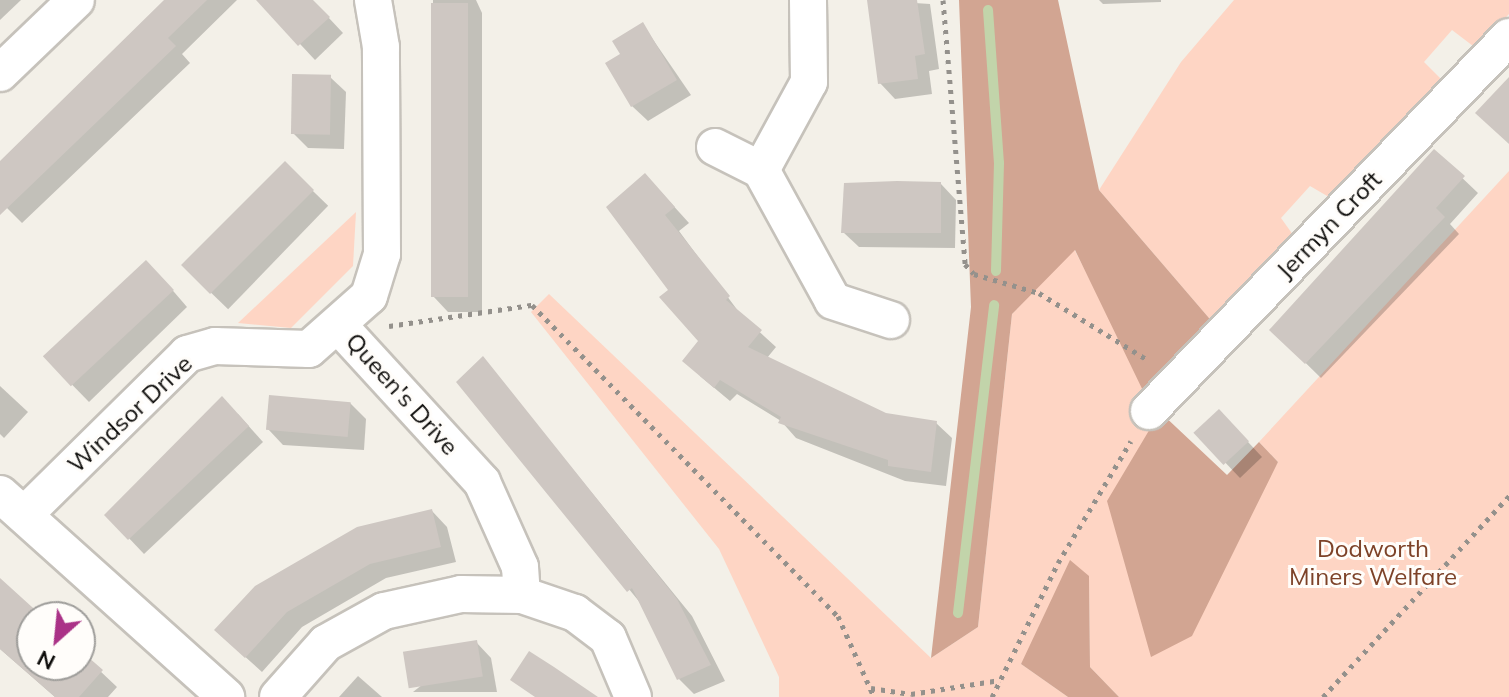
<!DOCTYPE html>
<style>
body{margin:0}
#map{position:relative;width:1509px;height:697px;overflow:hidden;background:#f3f0e8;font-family:Mulish,sans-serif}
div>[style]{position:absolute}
.green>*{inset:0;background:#fed5c4}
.forest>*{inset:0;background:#d2a592}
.shadow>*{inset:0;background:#0003;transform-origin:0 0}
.stream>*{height:10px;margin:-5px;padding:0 5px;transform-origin:5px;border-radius:5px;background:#c2d4aa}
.building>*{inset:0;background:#cec7c2;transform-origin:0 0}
.path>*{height:5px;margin-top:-2.5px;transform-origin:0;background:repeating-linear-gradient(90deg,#94918c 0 4px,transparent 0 10px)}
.roads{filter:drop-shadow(2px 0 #c6c2bb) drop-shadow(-2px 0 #c6c2bb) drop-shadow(0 2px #c6c2bb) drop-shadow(0 -2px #c6c2bb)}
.street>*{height:36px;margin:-18px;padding:0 18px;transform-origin:18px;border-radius:18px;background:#fff}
span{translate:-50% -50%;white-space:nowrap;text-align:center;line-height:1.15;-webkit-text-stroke:6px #fffdfa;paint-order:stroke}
.street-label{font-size:24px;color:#0d0c0a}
.park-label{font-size:24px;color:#7d4228}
.north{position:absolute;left:16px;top:601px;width:80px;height:80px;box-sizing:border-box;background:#fffdfa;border:2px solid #9e9d9a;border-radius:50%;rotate:207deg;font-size:22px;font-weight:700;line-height:32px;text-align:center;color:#0d0c0a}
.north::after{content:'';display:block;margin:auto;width:28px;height:36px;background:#aa3287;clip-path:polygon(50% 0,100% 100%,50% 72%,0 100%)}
</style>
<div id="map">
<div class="green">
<i style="clip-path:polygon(1234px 0,1509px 0,1509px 14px,1477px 49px,1452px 30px,1424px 62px,1445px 83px,1334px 200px,1310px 186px,1281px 218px,1296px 239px,1215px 325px,1099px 190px,1181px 62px)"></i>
<i style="clip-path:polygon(1509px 171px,1509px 697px,1119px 697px,1090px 667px,1089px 576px,1021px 664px,1068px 697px,779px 697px,779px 677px,719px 549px,531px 312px,549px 294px,931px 658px,978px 627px,1012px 314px,1074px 249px,1160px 412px,1151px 656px,1278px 462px,1259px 442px)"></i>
<i style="clip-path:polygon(356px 212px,353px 266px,291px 328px,238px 323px)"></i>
</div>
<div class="forest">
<i style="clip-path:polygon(959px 0,1058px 0,1099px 190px,1215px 325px,1147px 399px,1075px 250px,1012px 314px,978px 627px,931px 658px,971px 307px)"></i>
<i style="clip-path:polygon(1160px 412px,1227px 475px,1259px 442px,1278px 462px,1192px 636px,1151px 657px,1107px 501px)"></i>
<i style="clip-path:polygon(1070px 560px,1089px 576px,1090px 667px,1119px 697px,1068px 697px,1021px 664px)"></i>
</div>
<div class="shadow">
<i style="clip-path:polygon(0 0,21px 0,0 20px)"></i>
<i style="clip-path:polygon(167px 0,237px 0,182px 54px,190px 63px,22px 223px,0 201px,0 164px)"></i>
<i style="clip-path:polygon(259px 0,312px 0,343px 33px,315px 60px)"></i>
<i style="clip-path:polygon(433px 0,476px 0,482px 13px,482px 312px,448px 312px,433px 296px)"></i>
<i style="clip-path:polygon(869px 0,930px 4px,939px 69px,929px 71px,932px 94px,895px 99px,880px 83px)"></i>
<i style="clip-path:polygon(1099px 0,1161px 0,1161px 2px,1103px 4px)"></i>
<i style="clip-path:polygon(643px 25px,691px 95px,648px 121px,632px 106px,623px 55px)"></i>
<i style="clip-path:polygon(330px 77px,346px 92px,344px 149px,308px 148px,293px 133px)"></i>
<i style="clip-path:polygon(1435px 152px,1478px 193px,1450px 224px,1459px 234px,1321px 378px,1272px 330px)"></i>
<i style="left:285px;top:164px;width:60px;height:144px;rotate:44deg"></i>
<i style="clip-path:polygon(941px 184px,956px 200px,955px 248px,859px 247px,843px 232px)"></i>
<i style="clip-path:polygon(660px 191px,689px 223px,679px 231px,741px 315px,776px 347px,767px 358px,886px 415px,936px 423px,952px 438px,946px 486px,905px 481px,796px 438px,781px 421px,737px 394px,730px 401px,700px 376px,701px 341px,670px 290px)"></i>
<i style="clip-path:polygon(162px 278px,187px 307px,89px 402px,49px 361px)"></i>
<i style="clip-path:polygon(483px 359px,692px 616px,725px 681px,694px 694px,679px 679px,642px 605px,459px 382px)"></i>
<i style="clip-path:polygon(0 386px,28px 412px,4px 438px,0 434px)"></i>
<i style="clip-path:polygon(350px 403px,366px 419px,364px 450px,283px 445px,268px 429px)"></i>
<i style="clip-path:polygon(238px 414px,263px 442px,144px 554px,107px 515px)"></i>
<i style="clip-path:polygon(1234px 427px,1262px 457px,1240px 478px,1197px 433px)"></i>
<i style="clip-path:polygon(432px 511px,447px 527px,456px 562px,386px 578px,302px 627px,262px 672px,232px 645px)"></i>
<i style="clip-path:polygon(0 580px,41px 617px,32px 617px,32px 665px,80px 665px,80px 652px,117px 687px,108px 697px,55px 697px,0 649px)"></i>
<i style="clip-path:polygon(476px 642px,491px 658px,497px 692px,413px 692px)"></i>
<i style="clip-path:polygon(358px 676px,382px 697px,339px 697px)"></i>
</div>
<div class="stream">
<i style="left:988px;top:10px;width:153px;rotate:85.9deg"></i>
<i style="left:999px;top:163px;width:108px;rotate:91.6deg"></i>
<i style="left:958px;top:613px;width:310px;rotate:-83.3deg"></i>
</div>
<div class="building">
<i style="clip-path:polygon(164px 0,207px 0,168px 38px,176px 46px,0 215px,0 161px)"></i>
<i style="clip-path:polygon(256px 0,313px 0,330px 17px,298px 46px)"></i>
<i style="clip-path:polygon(867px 0,917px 0,925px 54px,915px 56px,918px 79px,878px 84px)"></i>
<i style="left:431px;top:3px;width:37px;height:294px"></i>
<i style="clip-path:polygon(643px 22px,677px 80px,631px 107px,605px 63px,620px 54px,612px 41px)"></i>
<i style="left:292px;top:74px;width:39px;height:60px;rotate:1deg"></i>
<i style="clip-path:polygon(1509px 77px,1509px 144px,1475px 113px)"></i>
<i style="clip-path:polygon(1434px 149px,1465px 176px,1436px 208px,1445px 217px,1305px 364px,1269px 330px)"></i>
<i style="left:285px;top:161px;width:41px;height:147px;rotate:45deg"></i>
<i style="clip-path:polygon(645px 173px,675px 207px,665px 215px,730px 296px,726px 300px,762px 330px,748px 347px,886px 413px,937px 421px,931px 472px,888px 466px,888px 460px,778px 423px,781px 417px,720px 380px,714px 388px,682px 361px,698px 341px,659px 297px,668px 290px,606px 207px)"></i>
<i style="clip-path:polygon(897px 181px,941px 182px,941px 233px,841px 233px,844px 183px)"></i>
<i style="left:146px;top:260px;width:41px;height:141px;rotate:47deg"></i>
<i style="clip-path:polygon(483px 356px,677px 599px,711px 665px,677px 680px,632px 588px,627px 592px,456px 382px)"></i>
<i style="left:269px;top:395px;width:82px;height:35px;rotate:5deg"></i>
<i style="clip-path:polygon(222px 396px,249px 426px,128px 540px,104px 515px)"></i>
<i style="left:1219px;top:409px;width:44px;height:35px;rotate:47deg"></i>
<i style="clip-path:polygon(432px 509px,441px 547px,370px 564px,287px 612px,245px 658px,214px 630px,255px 586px,357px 527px)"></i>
<i style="clip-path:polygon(0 578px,43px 617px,32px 617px,32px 665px,80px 665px,80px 650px,103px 670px,79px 697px,55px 697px,0 649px)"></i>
<i style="left:477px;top:640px;width:37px;height:75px;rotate:81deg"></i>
<i style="clip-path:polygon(529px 651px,554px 667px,598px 697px,535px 697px,510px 680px)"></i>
</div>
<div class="path">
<i style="left:943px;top:0;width:265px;rotate:85.2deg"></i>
<i style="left:965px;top:264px;width:13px;rotate:48deg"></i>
<i style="left:974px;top:274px;width:68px;rotate:16.3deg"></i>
<i style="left:1039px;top:293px;width:128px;rotate:31.6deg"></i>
<i style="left:389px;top:326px;width:145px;rotate:-8.4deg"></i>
<i style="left:532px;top:305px;width:436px;rotate:45.5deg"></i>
<i style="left:838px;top:616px;width:89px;rotate:66deg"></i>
<i style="left:871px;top:688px;width:40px;rotate:8.5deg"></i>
<i style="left:911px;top:694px;width:90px;rotate:-8.9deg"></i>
<i style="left:992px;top:697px;width:149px;rotate:-63.8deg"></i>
<i style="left:1058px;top:563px;width:142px;rotate:-59.1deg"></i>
<i style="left:1323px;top:697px;width:274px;rotate:-47.2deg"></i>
</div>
<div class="roads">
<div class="street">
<i style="left:808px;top:0;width:82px;rotate:89.3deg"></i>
<i style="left:809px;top:82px;width:100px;rotate:118.6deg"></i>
<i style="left:761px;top:170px;width:149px;rotate:61.2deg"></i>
<i style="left:833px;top:301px;width:61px;rotate:18.1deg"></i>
<i style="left:0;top:73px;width:105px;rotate:-43.8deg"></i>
<i style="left:715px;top:147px;width:51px;rotate:26.6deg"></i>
<i style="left:340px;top:327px;width:210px;rotate:47.5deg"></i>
<i style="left:482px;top:482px;width:93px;rotate:65.9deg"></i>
<i style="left:520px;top:567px;width:28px;rotate:86deg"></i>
<i style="left:1149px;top:411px;width:519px;rotate:-46.09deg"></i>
<i style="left:0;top:494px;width:304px;rotate:41.9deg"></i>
<i style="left:24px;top:515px;width:229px;rotate:-44.6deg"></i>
<i style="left:187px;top:354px;width:29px;rotate:-16deg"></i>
<i style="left:215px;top:346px;width:94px;rotate:1.8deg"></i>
<i style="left:309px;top:349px;width:80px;rotate:-41.5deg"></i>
<i style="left:369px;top:296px;width:44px;rotate:-72.8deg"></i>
<i style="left:382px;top:254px;width:207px;rotate:-90.3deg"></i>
<i style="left:381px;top:47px;width:48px;rotate:-99.7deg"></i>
<i style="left:278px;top:697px;width:72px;rotate:-48.4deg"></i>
<i style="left:326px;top:643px;width:66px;rotate:-28.9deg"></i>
<i style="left:384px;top:611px;width:79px;rotate:-12.4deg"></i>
<i style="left:461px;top:594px;width:61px;rotate:0.9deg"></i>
<i style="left:522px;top:595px;width:56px;rotate:18.8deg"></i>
<i style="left:575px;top:613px;width:41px;rotate:37.1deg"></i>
<i style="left:608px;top:638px;width:64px;rotate:67deg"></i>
</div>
</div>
<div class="street-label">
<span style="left:1329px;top:225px;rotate:-46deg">Jermyn Croft</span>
<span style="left:402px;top:394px;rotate:48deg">Queen's Drive</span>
<span style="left:130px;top:414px;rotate:-43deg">Windsor Drive</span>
</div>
<div class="park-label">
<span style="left:1373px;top:563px">Dodworth<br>Miners Welfare</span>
</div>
<div class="north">N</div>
</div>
